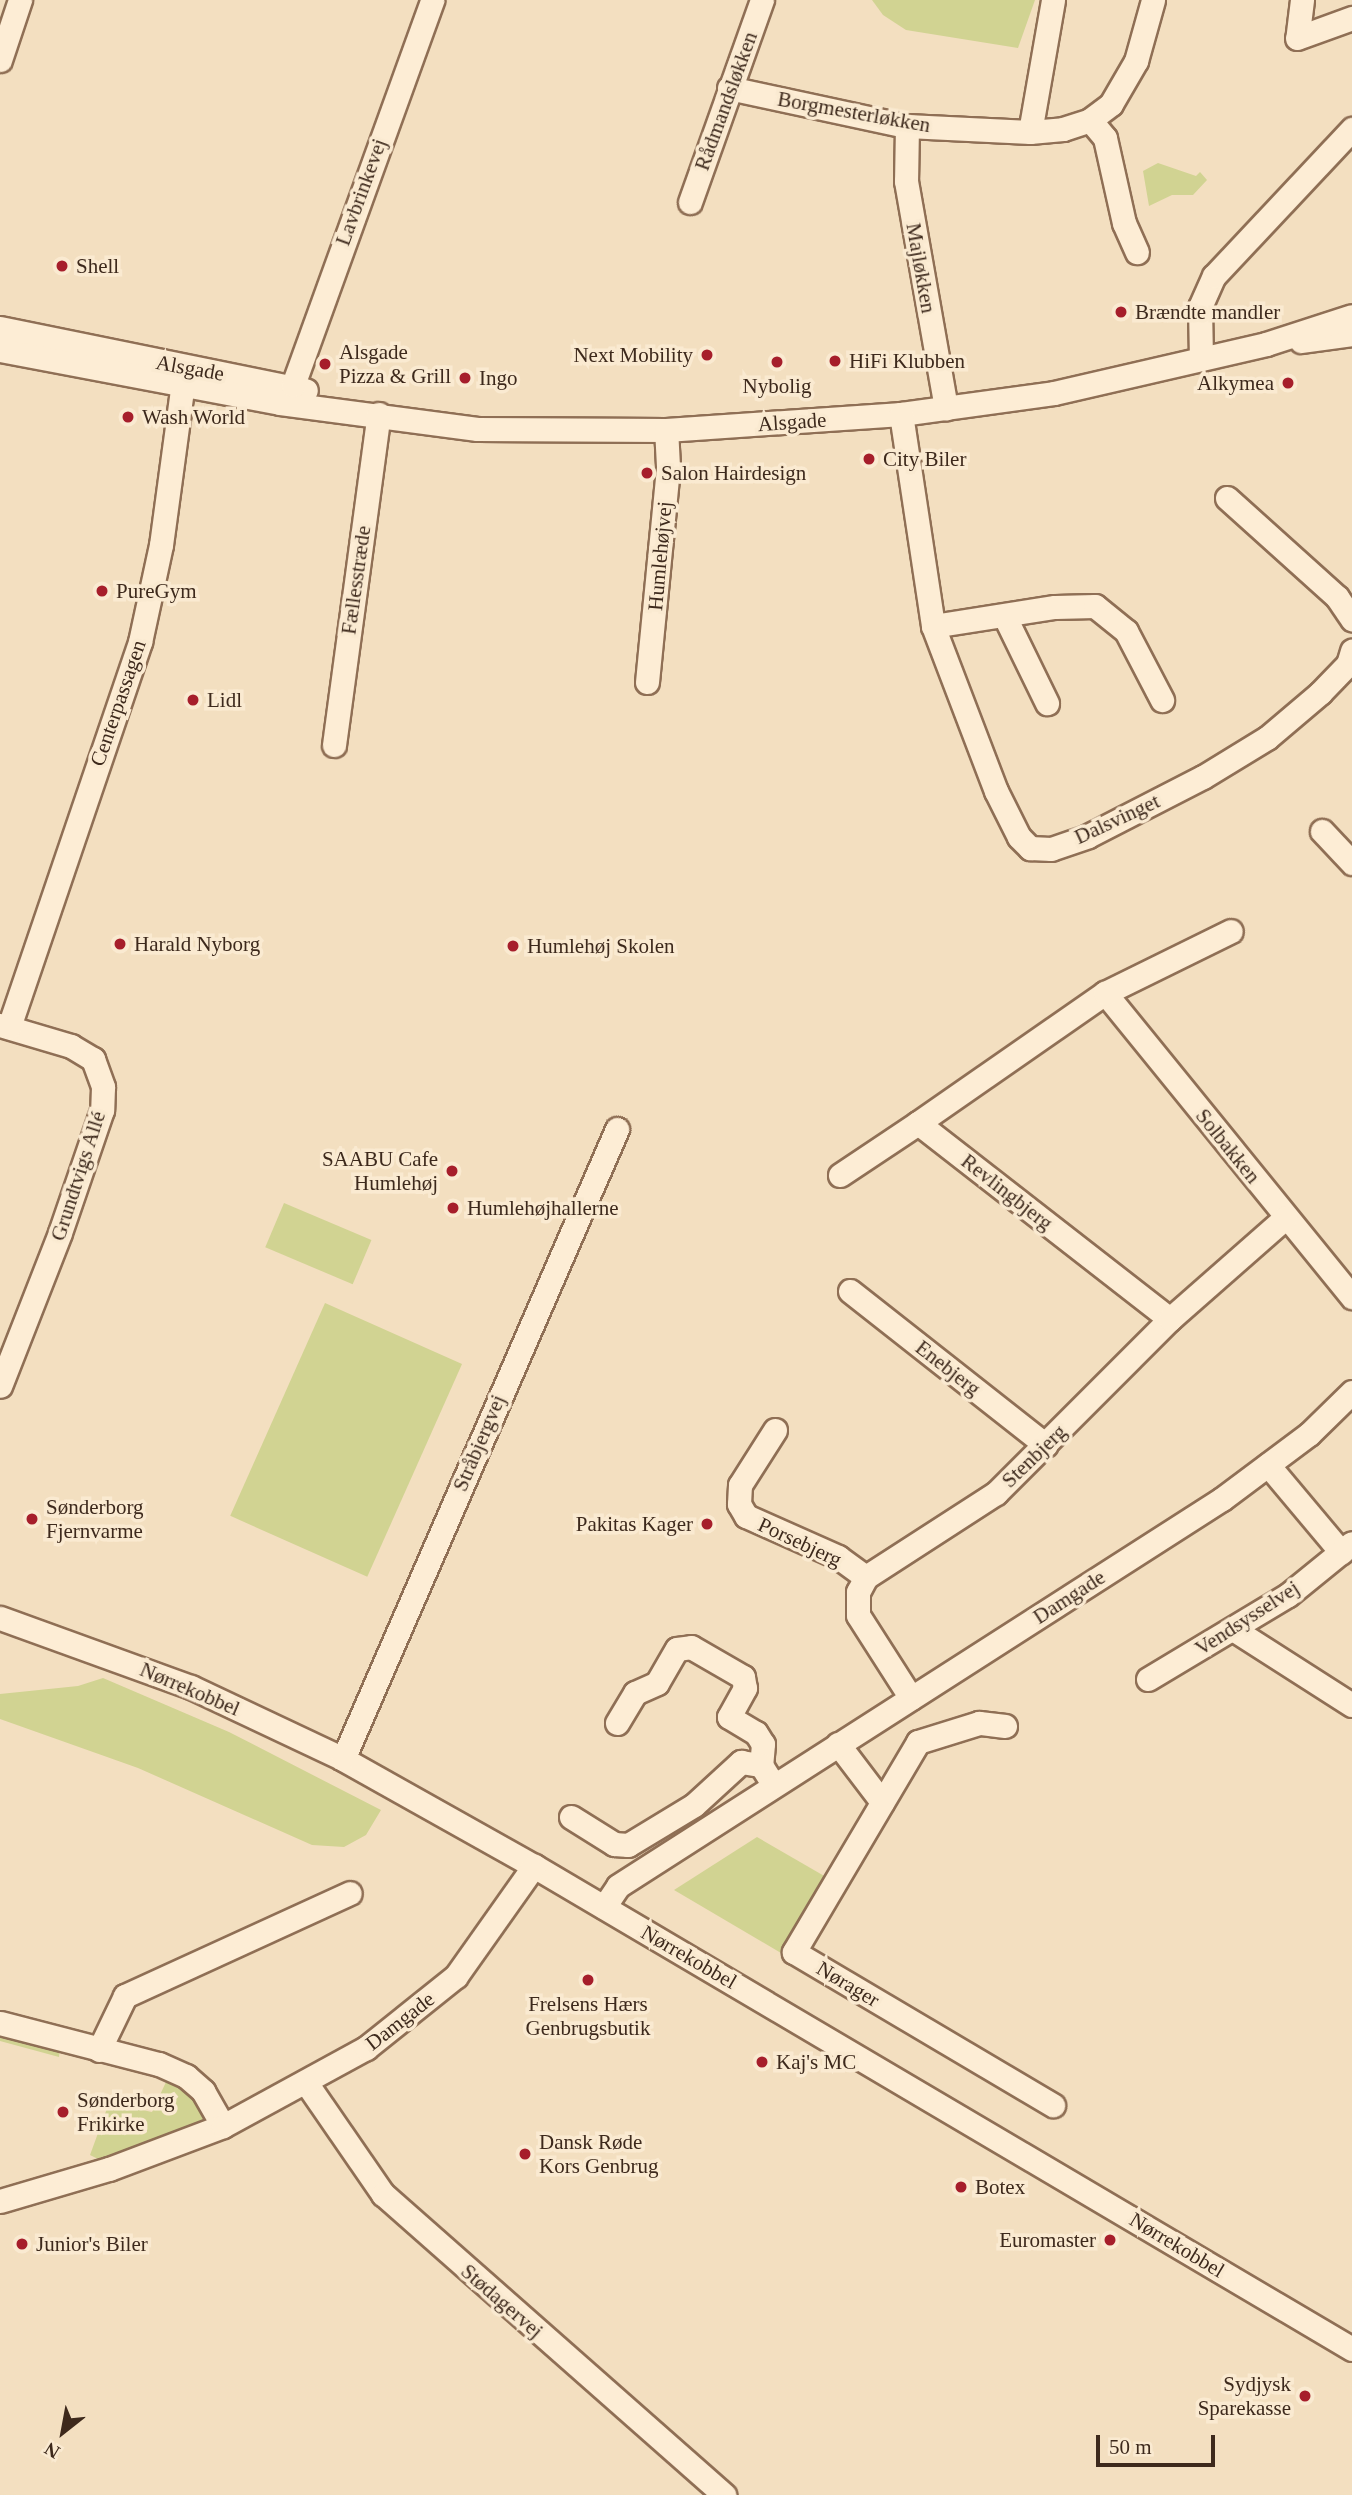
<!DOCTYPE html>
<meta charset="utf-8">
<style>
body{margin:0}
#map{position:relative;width:1352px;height:2495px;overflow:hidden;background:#f3dfc0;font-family:Georgia,serif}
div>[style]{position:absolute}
.green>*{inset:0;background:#d1d392;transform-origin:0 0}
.roads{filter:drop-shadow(2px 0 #8f6f55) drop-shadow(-2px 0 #8f6f55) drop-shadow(0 2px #8f6f55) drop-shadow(0 -2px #8f6f55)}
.minor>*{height:23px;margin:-11.5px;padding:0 11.5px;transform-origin:11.5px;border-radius:11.5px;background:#fdedd5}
.dots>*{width:19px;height:19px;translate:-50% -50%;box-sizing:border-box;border:4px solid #faead1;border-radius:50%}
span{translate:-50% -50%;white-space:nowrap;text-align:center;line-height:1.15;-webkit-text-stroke:7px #faead1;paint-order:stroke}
.street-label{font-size:21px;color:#3d291c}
.poi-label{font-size:21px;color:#3d291c}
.left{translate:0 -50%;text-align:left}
.right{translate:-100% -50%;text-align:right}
.north{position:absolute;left:28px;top:2397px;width:70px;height:70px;-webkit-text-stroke:5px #faead1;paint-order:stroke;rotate:211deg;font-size:19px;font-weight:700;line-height:28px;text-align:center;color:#3d291c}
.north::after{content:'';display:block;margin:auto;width:24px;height:32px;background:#3d291c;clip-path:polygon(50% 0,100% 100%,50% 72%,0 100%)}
.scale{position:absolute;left:1096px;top:2435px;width:119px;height:32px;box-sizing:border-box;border:4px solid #3d291c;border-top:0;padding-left:9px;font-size:21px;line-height:24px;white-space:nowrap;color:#3d291c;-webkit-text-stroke:5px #faead1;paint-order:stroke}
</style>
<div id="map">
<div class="green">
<i style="clip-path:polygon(872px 0,1035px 0,1018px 48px,906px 30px,883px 15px)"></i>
<i style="clip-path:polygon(1158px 163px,1196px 176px,1200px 172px,1207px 180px,1193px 195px,1172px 195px,1149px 206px,1143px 171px)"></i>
<i style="left:284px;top:1203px;width:95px;height:48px;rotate:23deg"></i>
<i style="left:325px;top:1303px;width:150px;height:233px;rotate:24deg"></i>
<i style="clip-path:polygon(103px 1678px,229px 1732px,381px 1810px,366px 1835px,344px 1847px,312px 1845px,138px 1768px,0 1719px,0 1694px,78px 1686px)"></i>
<i style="clip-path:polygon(757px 1837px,826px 1877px,781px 1953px,674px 1890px)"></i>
<i style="clip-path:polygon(0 2029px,60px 2047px,59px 2057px,0 2041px)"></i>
<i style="clip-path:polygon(176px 2077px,210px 2113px,206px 2120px,102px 2161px,90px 2155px,109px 2103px,152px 2112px,166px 2082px)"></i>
</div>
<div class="roads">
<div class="minor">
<i style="left:1302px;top:0;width:38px;rotate:97deg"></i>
<i style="left:1297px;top:38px;width:59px;rotate:-20deg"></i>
<i style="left:0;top:60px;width:63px;rotate:-71.6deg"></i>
<i style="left:729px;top:88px;width:182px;rotate:12.1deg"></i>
<i style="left:907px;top:126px;width:123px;rotate:2.8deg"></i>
<i style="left:1030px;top:132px;width:33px;rotate:-5deg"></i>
<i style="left:1063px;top:129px;width:28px;rotate:-18deg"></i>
<i style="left:1090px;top:120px;width:26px;rotate:-37deg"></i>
<i style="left:1111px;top:104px;width:50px;rotate:-59.8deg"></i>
<i style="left:1136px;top:61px;width:63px;rotate:-74.4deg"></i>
<i style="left:1090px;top:120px;width:23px;rotate:50deg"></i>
<i style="left:1105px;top:138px;width:87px;rotate:77.4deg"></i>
<i style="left:1124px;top:223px;width:32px;rotate:66deg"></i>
<i style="left:907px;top:126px;width:55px;rotate:91deg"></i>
<i style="left:906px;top:181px;width:231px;rotate:80deg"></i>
<i style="left:1030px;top:132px;width:134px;rotate:-80.1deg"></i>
<i style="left:690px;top:202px;width:214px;rotate:-70.4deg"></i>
<i style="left:0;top:328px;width:312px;rotate:11.5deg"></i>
<i style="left:1301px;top:341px;width:51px;rotate:-7.8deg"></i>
<i style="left:0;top:350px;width:285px;rotate:10.7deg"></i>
<i style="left:280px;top:403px;width:199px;rotate:7.5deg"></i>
<i style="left:477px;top:429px;width:189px;rotate:0.3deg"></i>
<i style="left:666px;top:430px;width:236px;rotate:-3.9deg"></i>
<i style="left:901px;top:414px;width:154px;rotate:-7.8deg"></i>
<i style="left:1054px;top:393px;width:218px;rotate:-13deg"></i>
<i style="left:1266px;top:344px;width:90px;rotate:-18deg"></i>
<i style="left:1201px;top:359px;width:52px;rotate:-91.1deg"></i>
<i style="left:1200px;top:307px;width:34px;rotate:-66deg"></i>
<i style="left:1214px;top:276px;width:202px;rotate:-46.8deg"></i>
<i style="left:293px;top:385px;width:409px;rotate:-70.1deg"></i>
<i style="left:901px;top:414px;width:214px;rotate:81.4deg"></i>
<i style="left:933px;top:626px;width:177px;rotate:69.1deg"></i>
<i style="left:996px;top:791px;width:51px;rotate:63.4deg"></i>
<i style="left:1019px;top:837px;width:16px;rotate:45deg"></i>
<i style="left:1030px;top:848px;width:21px;rotate:3deg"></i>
<i style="left:1051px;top:849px;width:39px;rotate:-19deg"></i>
<i style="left:1088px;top:836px;width:129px;rotate:-27.2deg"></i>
<i style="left:1203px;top:777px;width:75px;rotate:-31.4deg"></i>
<i style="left:1267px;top:738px;width:70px;rotate:-40.3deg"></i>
<i style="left:1320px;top:693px;width:40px;rotate:-46deg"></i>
<i style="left:1348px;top:664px;width:14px;rotate:-73deg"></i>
<i style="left:1227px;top:498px;width:148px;rotate:42deg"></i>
<i style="left:1337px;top:597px;width:27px;rotate:56deg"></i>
<i style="left:1005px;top:617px;width:96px;rotate:64deg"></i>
<i style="left:933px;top:626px;width:123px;rotate:-8.9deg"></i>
<i style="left:1055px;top:607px;width:40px;rotate:-1.4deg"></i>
<i style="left:1095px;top:606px;width:40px;rotate:39deg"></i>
<i style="left:1126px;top:631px;width:78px;rotate:62.4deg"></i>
<i style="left:647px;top:682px;width:217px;rotate:-84.4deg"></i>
<i style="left:668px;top:466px;width:36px;rotate:-93deg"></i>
<i style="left:334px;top:745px;width:334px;rotate:-82.3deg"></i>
<i style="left:1322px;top:831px;width:44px;rotate:46.8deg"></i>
<i style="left:1105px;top:993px;width:392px;rotate:50.9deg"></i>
<i style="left:0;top:1025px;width:74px;rotate:16.5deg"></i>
<i style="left:71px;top:1046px;width:26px;rotate:31deg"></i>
<i style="left:93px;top:1059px;width:30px;rotate:70deg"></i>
<i style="left:103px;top:1087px;width:23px;rotate:92deg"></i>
<i style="left:102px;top:1110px;width:130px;rotate:108.9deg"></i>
<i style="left:60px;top:1233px;width:164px;rotate:111.4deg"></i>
<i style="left:9px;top:1027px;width:407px;rotate:-71.2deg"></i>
<i style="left:140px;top:642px;width:99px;rotate:-77.8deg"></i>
<i style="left:161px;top:545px;width:179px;rotate:-82.3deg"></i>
<i style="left:918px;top:1123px;width:228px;rotate:-34.8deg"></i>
<i style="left:1105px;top:993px;width:140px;rotate:-26.2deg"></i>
<i style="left:840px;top:1175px;width:94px;rotate:-33.7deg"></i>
<i style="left:918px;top:1123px;width:319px;rotate:37.9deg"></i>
<i style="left:850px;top:1291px;width:249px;rotate:38.2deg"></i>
<i style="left:775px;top:1430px;width:65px;rotate:122.5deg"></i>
<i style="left:740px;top:1485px;width:19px;rotate:93deg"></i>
<i style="left:739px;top:1504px;width:14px;rotate:60deg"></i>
<i style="left:746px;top:1516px;width:101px;rotate:24deg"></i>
<i style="left:838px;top:1557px;width:34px;rotate:36deg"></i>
<i style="left:1268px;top:1465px;width:114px;rotate:50deg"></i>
<i style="left:0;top:1618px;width:203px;rotate:19.9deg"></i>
<i style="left:191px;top:1687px;width:168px;rotate:25.3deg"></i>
<i style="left:343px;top:1759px;width:219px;rotate:29.3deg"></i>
<i style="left:534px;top:1866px;width:950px;rotate:30.56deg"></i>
<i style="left:1233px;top:1629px;width:141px;rotate:32.6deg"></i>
<i style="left:1148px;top:1679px;width:163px;rotate:-31deg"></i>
<i style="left:1288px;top:1595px;width:82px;rotate:-39.1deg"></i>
<i style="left:911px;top:1698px;width:98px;rotate:-122.6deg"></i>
<i style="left:858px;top:1615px;width:23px;rotate:-90deg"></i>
<i style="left:858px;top:1592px;width:17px;rotate:-62deg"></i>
<i style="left:866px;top:1577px;width:155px;rotate:-32.9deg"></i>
<i style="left:996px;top:1493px;width:246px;rotate:-45deg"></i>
<i style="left:1170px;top:1319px;width:153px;rotate:-41.3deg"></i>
<i style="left:617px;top:1723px;width:35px;rotate:-59deg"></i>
<i style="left:635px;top:1693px;width:24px;rotate:-24deg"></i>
<i style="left:657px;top:1683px;width:39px;rotate:-60deg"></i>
<i style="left:677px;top:1649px;width:14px;rotate:-8deg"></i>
<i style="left:691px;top:1647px;width:60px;rotate:30deg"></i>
<i style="left:743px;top:1677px;width:11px;rotate:80deg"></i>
<i style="left:745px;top:1688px;width:33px;rotate:119deg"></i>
<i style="left:729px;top:1717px;width:31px;rotate:31deg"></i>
<i style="left:756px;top:1733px;width:13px;rotate:58deg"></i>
<i style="left:763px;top:1744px;width:21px;rotate:95deg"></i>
<i style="left:1005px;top:1726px;width:26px;rotate:-173deg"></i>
<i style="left:979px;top:1723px;width:64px;rotate:162.7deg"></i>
<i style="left:918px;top:1742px;width:244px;rotate:120.6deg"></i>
<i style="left:794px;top:1952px;width:301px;rotate:30.6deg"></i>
<i style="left:838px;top:1744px;width:73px;rotate:52.8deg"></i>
<i style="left:343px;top:1759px;width:687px;rotate:-66.49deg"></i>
<i style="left:571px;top:1817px;width:51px;rotate:32.1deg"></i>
<i style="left:614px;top:1844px;width:14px;rotate:4deg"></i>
<i style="left:628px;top:1845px;width:77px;rotate:-31.2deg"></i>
<i style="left:694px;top:1805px;width:64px;rotate:-42.5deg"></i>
<i style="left:741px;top:1762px;width:20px;rotate:9deg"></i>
<i style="left:761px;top:1765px;width:13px;rotate:58deg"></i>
<i style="left:604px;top:1907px;width:25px;rotate:-56deg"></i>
<i style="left:618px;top:1886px;width:717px;rotate:-32.65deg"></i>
<i style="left:1222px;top:1499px;width:109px;rotate:-36.8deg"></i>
<i style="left:1309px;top:1434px;width:60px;rotate:-44.3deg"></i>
<i style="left:0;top:2023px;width:164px;rotate:14.5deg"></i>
<i style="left:159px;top:2064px;width:30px;rotate:24deg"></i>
<i style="left:186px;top:2076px;width:23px;rotate:41deg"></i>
<i style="left:203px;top:2091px;width:40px;rotate:60.3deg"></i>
<i style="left:99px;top:2050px;width:60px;rotate:-64.3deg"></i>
<i style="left:125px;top:1996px;width:247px;rotate:-24.6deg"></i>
<i style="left:307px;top:2084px;width:134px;rotate:55.4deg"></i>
<i style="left:383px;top:2194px;width:455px;rotate:41.4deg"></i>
<i style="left:0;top:2201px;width:114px;rotate:-16.4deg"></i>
<i style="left:109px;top:2169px;width:122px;rotate:-20.7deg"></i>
<i style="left:223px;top:2126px;width:163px;rotate:-28.6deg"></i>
<i style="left:366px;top:2048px;width:115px;rotate:-38.7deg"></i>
<i style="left:456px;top:1976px;width:135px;rotate:-54.7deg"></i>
</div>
</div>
<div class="dots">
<i style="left:62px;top:266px;background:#a61e2b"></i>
<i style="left:1121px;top:312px;background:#a61e2b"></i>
<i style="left:707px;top:355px;background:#a61e2b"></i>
<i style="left:835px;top:361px;background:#a61e2b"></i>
<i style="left:777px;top:362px;background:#a61e2b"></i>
<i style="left:325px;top:364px;background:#a61e2b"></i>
<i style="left:465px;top:378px;background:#a61e2b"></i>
<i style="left:1288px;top:383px;background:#a61e2b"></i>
<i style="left:128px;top:417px;background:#a61e2b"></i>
<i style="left:869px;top:459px;background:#a61e2b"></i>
<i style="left:647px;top:473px;background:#a61e2b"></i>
<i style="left:102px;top:591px;background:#a61e2b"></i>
<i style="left:193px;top:700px;background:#a61e2b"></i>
<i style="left:120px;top:944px;background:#a61e2b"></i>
<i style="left:513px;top:946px;background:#a61e2b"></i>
<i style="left:452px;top:1171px;background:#a61e2b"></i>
<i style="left:453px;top:1208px;background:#a61e2b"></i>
<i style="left:32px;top:1519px;background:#a61e2b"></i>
<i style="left:707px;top:1524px;background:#a61e2b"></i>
<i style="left:588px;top:1980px;background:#a61e2b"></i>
<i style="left:762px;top:2062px;background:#a61e2b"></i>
<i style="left:63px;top:2112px;background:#a61e2b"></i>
<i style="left:525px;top:2154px;background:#a61e2b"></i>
<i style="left:961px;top:2187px;background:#a61e2b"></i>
<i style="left:1110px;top:2240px;background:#a61e2b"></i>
<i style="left:22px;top:2244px;background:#a61e2b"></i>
<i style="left:1305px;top:2396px;background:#a61e2b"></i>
</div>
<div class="street-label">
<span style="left:726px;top:101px;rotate:-70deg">Rådmandsløkken</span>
<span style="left:854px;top:112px;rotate:10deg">Borgmesterløkken</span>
<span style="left:361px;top:192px;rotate:-70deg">Lavbrinkevej</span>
<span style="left:921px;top:268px;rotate:80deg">Majløkken</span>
<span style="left:190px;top:368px;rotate:10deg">Alsgade</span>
<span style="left:792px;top:422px;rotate:-4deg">Alsgade</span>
<span style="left:660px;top:556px;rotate:-85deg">Humlehøjvej</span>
<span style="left:356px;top:580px;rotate:-82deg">Fællesstræde</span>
<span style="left:118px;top:703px;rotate:-71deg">Centerpassagen</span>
<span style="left:1117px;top:819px;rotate:-25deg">Dalsvinget</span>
<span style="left:1228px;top:1146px;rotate:51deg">Solbakken</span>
<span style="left:78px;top:1176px;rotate:-72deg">Grundtvigs Allé</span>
<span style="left:1007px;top:1192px;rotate:38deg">Revlingbjerg</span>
<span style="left:948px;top:1368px;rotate:38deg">Enebjerg</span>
<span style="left:479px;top:1443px;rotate:-67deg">Stråbjergvej</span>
<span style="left:1034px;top:1456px;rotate:-44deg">Stenbjerg</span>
<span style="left:800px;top:1542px;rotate:25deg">Porsebjerg</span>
<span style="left:1069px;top:1597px;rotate:-33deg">Damgade</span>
<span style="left:1247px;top:1618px;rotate:-33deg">Vendsysselvej</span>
<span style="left:190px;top:1689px;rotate:23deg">Nørrekobbel</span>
<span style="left:689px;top:1957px;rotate:30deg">Nørrekobbel</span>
<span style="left:848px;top:1984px;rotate:31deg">Nørager</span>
<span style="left:400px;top:2021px;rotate:-38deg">Damgade</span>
<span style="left:1177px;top:2245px;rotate:31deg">Nørrekobbel</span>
<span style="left:502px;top:2301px;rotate:41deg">Stødagervej</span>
</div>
<div class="poi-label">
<span class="left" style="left:76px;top:266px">Shell</span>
<span class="left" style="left:1135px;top:312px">Brændte mandler</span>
<span class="left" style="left:339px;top:364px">Alsgade<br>Pizza &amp; Grill</span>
<span class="right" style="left:693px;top:355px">Next Mobility</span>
<span class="left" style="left:849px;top:361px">HiFi Klubben</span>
<span class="left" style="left:479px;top:378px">Ingo</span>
<span class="right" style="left:1274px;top:383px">Alkymea</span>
<span style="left:777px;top:386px">Nybolig</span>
<span class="left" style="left:142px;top:417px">Wash World</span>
<span class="left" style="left:883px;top:459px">City Biler</span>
<span class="left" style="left:661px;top:473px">Salon Hairdesign</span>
<span class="left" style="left:116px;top:591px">PureGym</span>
<span class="left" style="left:207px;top:700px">Lidl</span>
<span class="left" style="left:134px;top:944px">Harald Nyborg</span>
<span class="left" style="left:527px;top:946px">Humlehøj Skolen</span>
<span class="right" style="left:438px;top:1171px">SAABU Cafe<br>Humlehøj</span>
<span class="left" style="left:467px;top:1208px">Humlehøjhallerne</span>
<span class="left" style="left:46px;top:1519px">Sønderborg<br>Fjernvarme</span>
<span class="right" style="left:693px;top:1524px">Pakitas Kager</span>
<span style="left:588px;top:2016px">Frelsens Hærs<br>Genbrugsbutik</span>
<span class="left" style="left:776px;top:2062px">Kaj's MC</span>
<span class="left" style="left:77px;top:2112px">Sønderborg<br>Frikirke</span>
<span class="left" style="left:539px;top:2154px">Dansk Røde<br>Kors Genbrug</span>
<span class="left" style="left:975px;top:2187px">Botex</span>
<span class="right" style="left:1096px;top:2240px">Euromaster</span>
<span class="left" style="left:36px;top:2244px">Junior's Biler</span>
<span class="right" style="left:1291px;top:2396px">Sydjysk<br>Sparekasse</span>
</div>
<div class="north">N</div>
<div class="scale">50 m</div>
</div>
